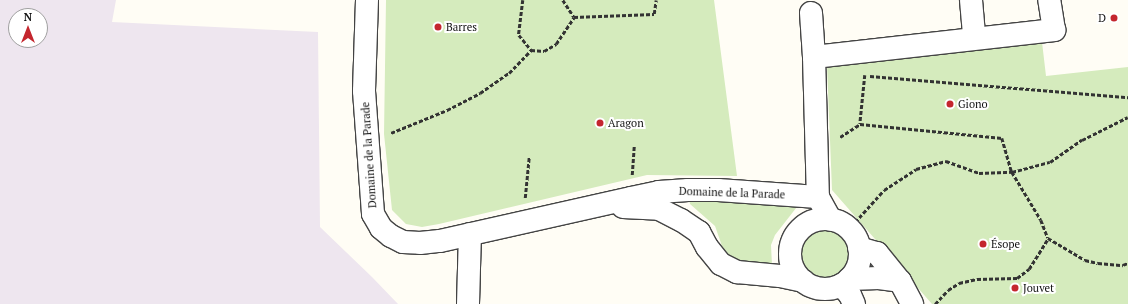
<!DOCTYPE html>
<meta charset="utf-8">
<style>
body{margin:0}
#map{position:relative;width:1128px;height:304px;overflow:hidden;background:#fffdf5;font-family:"PT Serif",serif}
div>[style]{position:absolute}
.industrial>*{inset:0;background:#eee6ef}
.green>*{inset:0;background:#d5ebbd}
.round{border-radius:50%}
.path>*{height:2.5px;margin-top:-1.25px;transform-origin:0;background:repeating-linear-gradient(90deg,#333 0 4px,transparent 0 6px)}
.roads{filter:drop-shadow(1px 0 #444) drop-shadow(-1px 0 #444) drop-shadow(0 1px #444) drop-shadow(0 -1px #444)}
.minor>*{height:22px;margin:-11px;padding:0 11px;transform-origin:11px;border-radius:11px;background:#fff}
.minor>.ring{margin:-11px;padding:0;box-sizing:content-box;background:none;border:22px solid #fff;border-radius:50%}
.dots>*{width:11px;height:11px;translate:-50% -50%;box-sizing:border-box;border:2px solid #fff;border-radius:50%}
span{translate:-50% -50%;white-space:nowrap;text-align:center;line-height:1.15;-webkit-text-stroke:4px #fff;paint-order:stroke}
.poi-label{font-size:11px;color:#111}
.right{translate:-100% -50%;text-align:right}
.left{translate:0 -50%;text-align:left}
.street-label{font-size:11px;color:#111}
.north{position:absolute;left:8px;top:8px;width:40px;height:40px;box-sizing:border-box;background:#fff;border:1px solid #a0a0a0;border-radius:50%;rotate:0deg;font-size:11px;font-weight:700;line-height:16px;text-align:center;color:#111}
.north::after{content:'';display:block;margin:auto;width:14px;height:18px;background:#c4262e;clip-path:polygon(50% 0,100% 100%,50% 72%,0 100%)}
</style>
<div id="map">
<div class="industrial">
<i style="clip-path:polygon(evenodd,0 0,116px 0,112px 22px,318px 32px,320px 227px,372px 277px,398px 304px,0 304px,0 0,16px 16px,40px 16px,40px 40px,16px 40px,16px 16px)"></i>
</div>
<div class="green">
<i style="clip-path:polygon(386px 0,714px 0,737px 176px,647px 175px,439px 224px,422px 227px,406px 224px,392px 210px,384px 134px)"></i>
<i style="clip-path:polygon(1042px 42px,1046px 76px,1128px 67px,1128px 304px,932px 304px,832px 190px,827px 65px)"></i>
<i style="clip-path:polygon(689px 200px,800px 203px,775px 235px,771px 245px,772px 265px,732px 259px,722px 246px,715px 226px,690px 204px)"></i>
<i class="round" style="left:797px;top:225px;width:56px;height:56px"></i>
</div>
<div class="path">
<i style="left:523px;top:0;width:35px;rotate:97deg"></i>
<i style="left:519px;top:35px;width:19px;rotate:51deg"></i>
<i style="left:531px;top:50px;width:13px;rotate:4deg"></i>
<i style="left:544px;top:51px;width:14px;rotate:-30deg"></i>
<i style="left:556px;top:44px;width:32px;rotate:-56deg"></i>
<i style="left:574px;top:17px;width:80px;rotate:-2.1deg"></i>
<i style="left:654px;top:14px;width:14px;rotate:-82deg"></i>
<i style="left:563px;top:0;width:20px;rotate:57deg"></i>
<i style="left:865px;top:75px;width:49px;rotate:95.8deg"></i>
<i style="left:860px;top:124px;width:143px;rotate:5.6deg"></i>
<i style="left:1002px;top:138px;width:35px;rotate:74deg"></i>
<i style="left:1012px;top:172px;width:56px;rotate:58.9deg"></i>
<i style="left:1041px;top:220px;width:19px;rotate:69deg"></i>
<i style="left:1048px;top:238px;width:43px;rotate:30.7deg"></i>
<i style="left:1085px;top:260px;width:13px;rotate:13deg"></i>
<i style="left:1098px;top:263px;width:25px;rotate:5deg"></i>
<i style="left:1123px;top:265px;width:5px;rotate:-22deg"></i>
<i style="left:870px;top:76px;width:259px;rotate:4.7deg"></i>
<i style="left:391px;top:133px;width:61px;rotate:-22.3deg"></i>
<i style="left:447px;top:110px;width:37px;rotate:-27deg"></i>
<i style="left:480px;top:93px;width:35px;rotate:-35deg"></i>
<i style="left:509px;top:73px;width:32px;rotate:-46deg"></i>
<i style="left:840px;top:137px;width:24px;rotate:-33deg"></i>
<i style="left:632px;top:175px;width:30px;rotate:-86deg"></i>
<i style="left:525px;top:198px;width:41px;rotate:-84.4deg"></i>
<i style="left:855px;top:222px;width:43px;rotate:-47.8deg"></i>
<i style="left:884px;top:190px;width:38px;rotate:-33deg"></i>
<i style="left:916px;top:169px;width:31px;rotate:-15deg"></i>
<i style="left:946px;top:161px;width:35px;rotate:20deg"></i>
<i style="left:979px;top:173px;width:33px;rotate:-2deg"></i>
<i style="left:1012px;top:172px;width:39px;rotate:-15deg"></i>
<i style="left:1050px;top:162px;width:39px;rotate:-35deg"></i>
<i style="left:1082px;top:140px;width:51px;rotate:-26.6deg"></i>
<i style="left:935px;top:304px;width:19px;rotate:-47deg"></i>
<i style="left:948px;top:290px;width:13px;rotate:-32deg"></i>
<i style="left:959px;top:283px;width:18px;rotate:-13deg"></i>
<i style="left:977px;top:279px;width:40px;rotate:-1.4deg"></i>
<i style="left:1017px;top:278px;width:15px;rotate:-37deg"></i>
<i style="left:1029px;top:269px;width:36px;rotate:-58deg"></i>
</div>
<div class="roads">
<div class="minor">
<i style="left:367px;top:0;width:91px;rotate:91.9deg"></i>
<i style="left:364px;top:91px;width:123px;rotate:85.8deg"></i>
<i style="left:373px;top:214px;width:16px;rotate:60deg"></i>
<i style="left:381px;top:228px;width:13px;rotate:39deg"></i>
<i style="left:391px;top:236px;width:13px;rotate:27deg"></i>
<i style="left:403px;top:242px;width:17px;rotate:3deg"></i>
<i style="left:420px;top:243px;width:20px;rotate:-6deg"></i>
<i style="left:440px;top:241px;width:196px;rotate:-12.7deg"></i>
<i style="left:631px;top:198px;width:29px;rotate:-12deg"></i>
<i style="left:659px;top:192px;width:29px;rotate:-4deg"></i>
<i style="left:688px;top:190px;width:30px"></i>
<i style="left:718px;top:190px;width:100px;rotate:4deg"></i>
<i style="left:818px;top:197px;width:26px;rotate:61deg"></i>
<i style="left:971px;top:0;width:38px;rotate:85deg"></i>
<i style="left:811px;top:13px;width:44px;rotate:86.1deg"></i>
<i style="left:814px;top:57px;width:140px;rotate:88.4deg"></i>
<i style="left:814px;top:57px;width:242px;rotate:-6.4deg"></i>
<i style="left:1054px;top:30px;width:30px;rotate:-99deg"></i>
<i style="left:623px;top:207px;width:36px;rotate:3deg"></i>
<i style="left:659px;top:209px;width:25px;rotate:27deg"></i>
<i style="left:681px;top:220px;width:22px;rotate:34deg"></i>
<i style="left:699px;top:232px;width:17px;rotate:62deg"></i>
<i style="left:707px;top:247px;width:22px;rotate:51deg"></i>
<i style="left:721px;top:264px;width:18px;rotate:27deg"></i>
<i style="left:737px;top:272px;width:43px;rotate:5.3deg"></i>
<i style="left:780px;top:276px;width:24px;rotate:12deg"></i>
<i class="ring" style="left:790px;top:219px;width:48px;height:48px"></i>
<i style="left:859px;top:248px;width:19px;rotate:16deg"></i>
<i style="left:877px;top:253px;width:36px;rotate:51deg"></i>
<i style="left:900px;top:281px;width:26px;rotate:62deg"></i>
<i style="left:849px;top:279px;width:30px;rotate:-2deg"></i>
<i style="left:879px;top:278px;width:21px;rotate:8deg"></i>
<i style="left:841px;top:285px;width:13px;rotate:48deg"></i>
<i style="left:850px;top:295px;width:10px;rotate:66deg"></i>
<i style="left:468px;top:304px;width:70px;rotate:-88.4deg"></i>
</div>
</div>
<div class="dots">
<i style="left:1114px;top:18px;background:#c4262e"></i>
<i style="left:438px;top:27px;background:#c4262e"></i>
<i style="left:950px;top:104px;background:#c4262e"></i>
<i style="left:600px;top:123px;background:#c4262e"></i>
<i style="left:983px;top:244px;background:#c4262e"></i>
<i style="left:1015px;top:288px;background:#c4262e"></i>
</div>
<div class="poi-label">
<span class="right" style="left:1106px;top:18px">D</span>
<span class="left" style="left:446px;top:27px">Barres</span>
<span class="left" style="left:958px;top:104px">Giono</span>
<span class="left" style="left:608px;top:123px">Aragon</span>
<span class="left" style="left:991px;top:244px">Ésope</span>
<span class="left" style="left:1023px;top:288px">Jouvet</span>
</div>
<div class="street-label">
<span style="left:369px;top:155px;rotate:-94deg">Domaine de la Parade</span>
<span style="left:732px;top:193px;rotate:2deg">Domaine de la Parade</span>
</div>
<div class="north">N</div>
</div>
